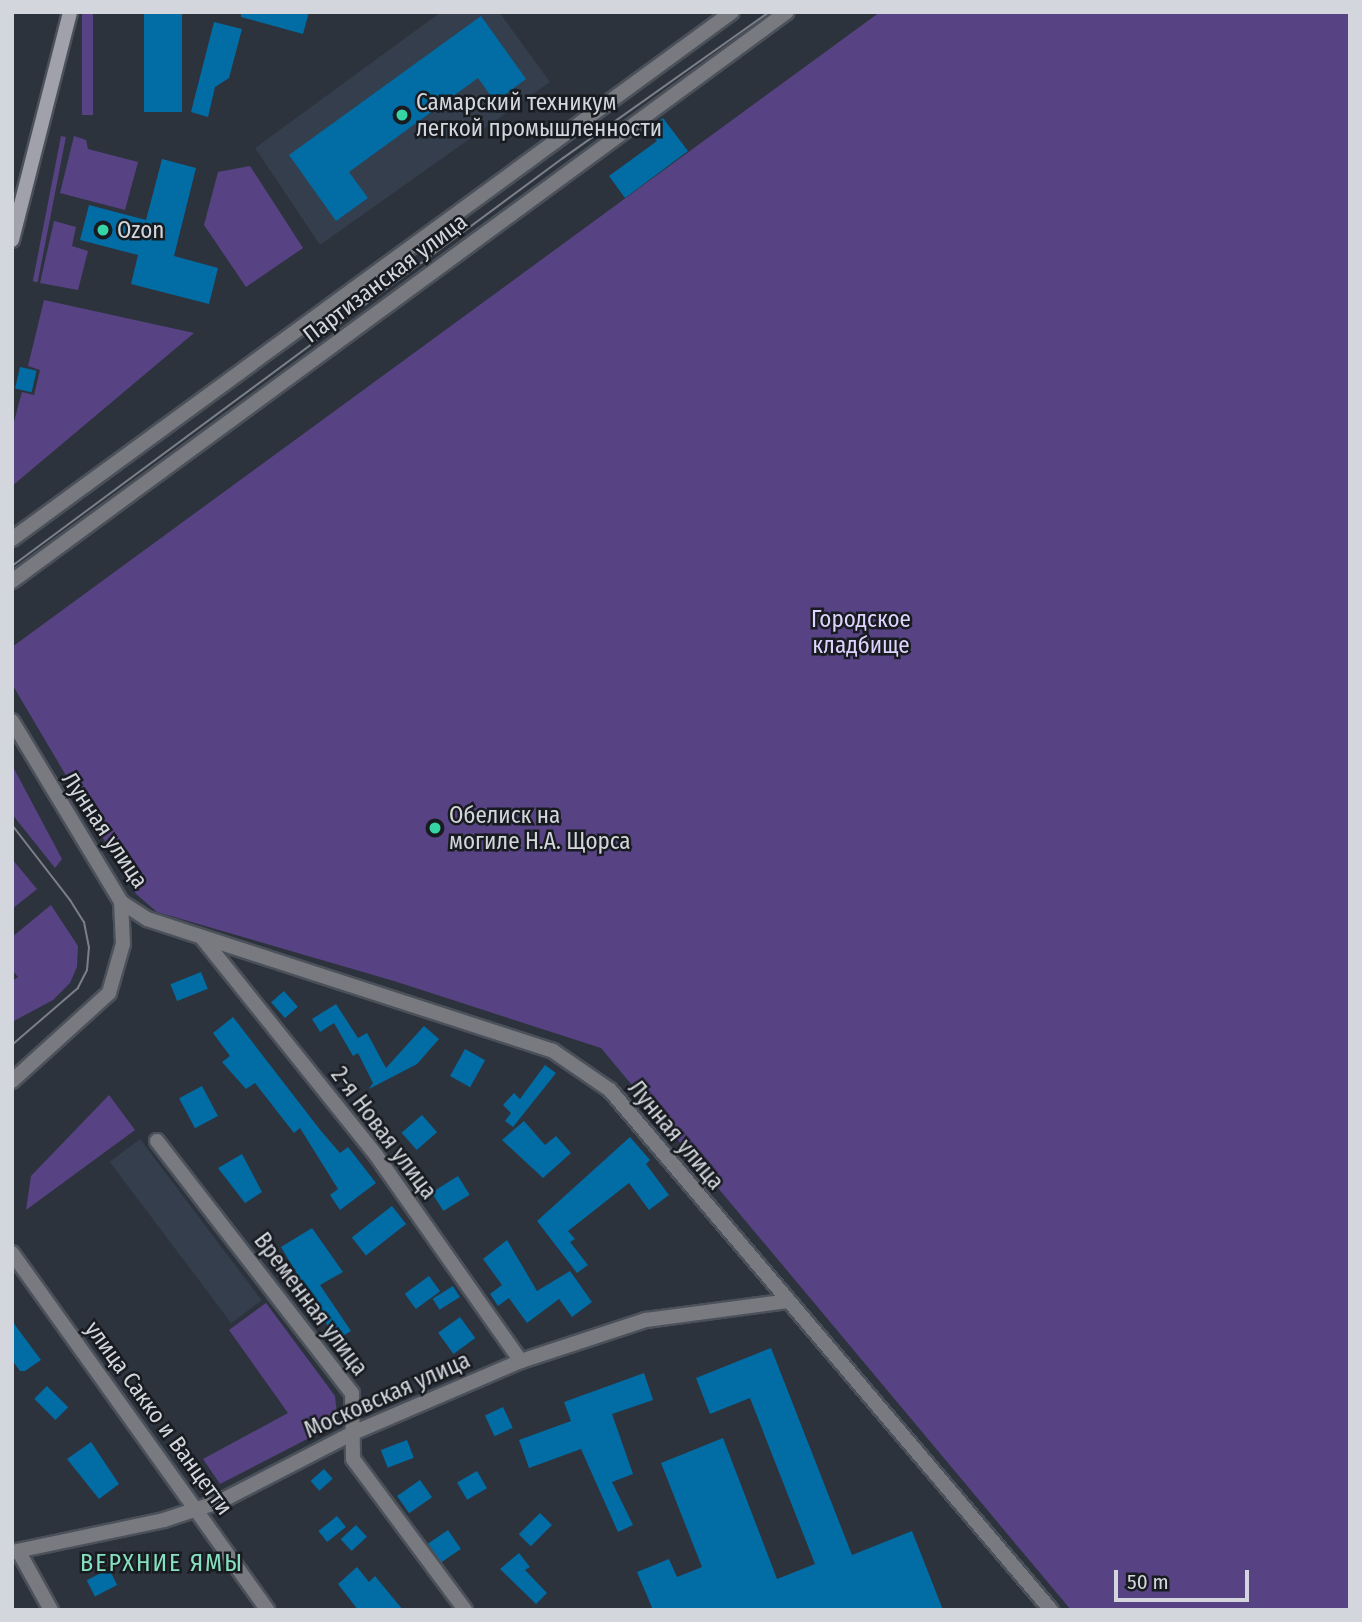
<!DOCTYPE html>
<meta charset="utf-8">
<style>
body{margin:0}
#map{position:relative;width:1362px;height:1622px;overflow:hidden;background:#2d333d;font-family:"Fira Sans Condensed",sans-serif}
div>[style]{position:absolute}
.built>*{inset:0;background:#343e4c;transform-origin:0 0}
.green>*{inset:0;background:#574383;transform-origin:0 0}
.building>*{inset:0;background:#016da4;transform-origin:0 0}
.roads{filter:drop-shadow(2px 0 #4b515a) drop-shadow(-2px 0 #4b515a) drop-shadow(0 2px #4b515a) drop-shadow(0 -2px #4b515a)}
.minor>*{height:14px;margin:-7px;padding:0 7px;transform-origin:7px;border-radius:7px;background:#797a7f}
.tertiary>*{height:14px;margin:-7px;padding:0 7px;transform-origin:7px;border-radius:7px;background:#797a7f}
.secondary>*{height:14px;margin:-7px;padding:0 7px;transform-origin:7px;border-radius:7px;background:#a0a1aa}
.tram>*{height:2px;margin:-1px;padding:0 1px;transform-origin:1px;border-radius:1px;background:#7b8088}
.dots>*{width:19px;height:19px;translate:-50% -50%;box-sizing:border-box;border:4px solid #181b1f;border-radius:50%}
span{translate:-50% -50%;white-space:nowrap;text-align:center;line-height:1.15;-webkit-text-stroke:5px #181b1f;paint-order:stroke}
.poi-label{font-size:23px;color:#d3d7dd}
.left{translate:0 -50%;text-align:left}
.street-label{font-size:23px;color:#d3d7dd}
.park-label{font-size:23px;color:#ded4ff}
.neighbourhood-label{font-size:24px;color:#86e0bf;letter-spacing:2px}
.frame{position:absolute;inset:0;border:14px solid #d3d7dd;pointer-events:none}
.scale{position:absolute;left:1114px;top:1570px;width:135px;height:32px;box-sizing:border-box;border:4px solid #d3d7dd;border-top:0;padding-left:9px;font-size:21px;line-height:24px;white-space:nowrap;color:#d3d7dd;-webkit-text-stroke:5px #181b1f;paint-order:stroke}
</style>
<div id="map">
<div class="built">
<i style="clip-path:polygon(441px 12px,499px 12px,550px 82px,320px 245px,255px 148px)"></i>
<i style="left:140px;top:1139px;width:202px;height:38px;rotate:53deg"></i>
</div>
<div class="green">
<i style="left:82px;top:12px;width:11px;height:103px"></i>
<i style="clip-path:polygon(880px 12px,1350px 12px,1350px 1610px,1071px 1610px,601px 1048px,394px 981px,157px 912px,136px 894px,12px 684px,12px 647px)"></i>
<i style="left:61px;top:136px;width:5px;height:148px;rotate:11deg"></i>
<i style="clip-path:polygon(74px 136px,86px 140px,88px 149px,138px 162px,125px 210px,60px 193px)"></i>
<i style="clip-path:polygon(250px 166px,303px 248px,246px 287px,204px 225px,218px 172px)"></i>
<i style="clip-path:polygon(54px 221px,76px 227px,72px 246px,88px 251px,78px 290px,40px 283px)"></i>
<i style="clip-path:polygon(44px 300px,194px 333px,12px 486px,12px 429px,22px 392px,34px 395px,40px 370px,28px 366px)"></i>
<i style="clip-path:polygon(12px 765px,62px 859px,55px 868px,12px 814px)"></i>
<i style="clip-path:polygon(12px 859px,37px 889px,12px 909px)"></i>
<i style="clip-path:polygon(51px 905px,78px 946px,77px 967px,70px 983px,53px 1000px,12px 1022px,12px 981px,18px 977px,12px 970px,12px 937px)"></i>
<i style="clip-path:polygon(109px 1095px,135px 1130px,26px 1210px,31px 1176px)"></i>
<i style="clip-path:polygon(266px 1303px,335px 1396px,338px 1423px,220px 1484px,203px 1459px,288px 1413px,229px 1330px)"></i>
</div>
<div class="building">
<i style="left:144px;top:12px;width:38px;height:100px"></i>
<i style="clip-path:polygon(241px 12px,309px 12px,303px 34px,241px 17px)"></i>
<i style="clip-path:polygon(481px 16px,526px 79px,495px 102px,478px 78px,349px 172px,368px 198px,336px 221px,289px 155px)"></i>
<i style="clip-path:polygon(214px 22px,242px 29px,229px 78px,215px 87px,208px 117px,191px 112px)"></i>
<i style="clip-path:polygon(663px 118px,688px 151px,625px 198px,609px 176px,657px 141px,648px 129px)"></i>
<i style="clip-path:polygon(162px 159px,196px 168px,174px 256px,218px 268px,209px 304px,131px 284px,138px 255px,80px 240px,89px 205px,146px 220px)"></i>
<i style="left:20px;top:367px;width:17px;height:22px;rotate:13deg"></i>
<i style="left:201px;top:972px;width:18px;height:33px;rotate:68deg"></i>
<i style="left:284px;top:991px;width:21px;height:17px;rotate:49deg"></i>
<i style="clip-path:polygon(336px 1004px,358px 1038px,367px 1033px,386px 1068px,424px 1026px,439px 1039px,417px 1064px,369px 1089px,373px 1083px,358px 1053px,353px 1056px,334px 1023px,320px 1032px,312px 1019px)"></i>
<i style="clip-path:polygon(233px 1017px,321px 1131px,340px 1153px,348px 1147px,376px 1183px,340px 1210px,330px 1195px,338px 1189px,300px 1128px,294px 1133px,255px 1083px,246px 1089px,222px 1062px,230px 1056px,213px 1033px)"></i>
<i style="left:465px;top:1049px;width:23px;height:31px;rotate:29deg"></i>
<i style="clip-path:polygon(545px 1065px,556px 1073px,513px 1127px,505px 1121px,511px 1113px,503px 1105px,514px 1093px,520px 1099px)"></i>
<i style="left:202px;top:1086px;width:34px;height:26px;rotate:62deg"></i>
<i style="left:422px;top:1115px;width:23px;height:27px;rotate:49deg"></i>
<i style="clip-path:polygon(524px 1121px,545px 1145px,556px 1136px,571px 1153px,543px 1178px,502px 1140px)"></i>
<i style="clip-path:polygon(630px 1137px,650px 1160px,646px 1164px,669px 1195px,649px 1210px,629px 1183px,568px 1231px,575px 1239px,570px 1242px,588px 1265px,577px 1273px,537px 1221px)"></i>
<i style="clip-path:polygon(242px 1154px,262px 1192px,245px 1203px,218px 1168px)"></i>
<i style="left:458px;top:1176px;width:22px;height:31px;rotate:58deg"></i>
<i style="left:392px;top:1206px;width:23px;height:51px;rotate:52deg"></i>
<i style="clip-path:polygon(312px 1228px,343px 1272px,320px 1285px,351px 1331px,336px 1340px,281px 1247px)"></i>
<i style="clip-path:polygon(507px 1240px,537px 1291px,570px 1271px,592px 1302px,572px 1317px,559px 1299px,527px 1323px,509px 1298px,498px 1306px,490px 1294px,502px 1285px,483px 1259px)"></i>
<i style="left:429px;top:1276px;width:19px;height:30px;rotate:54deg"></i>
<i style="left:453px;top:1286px;width:13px;height:24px;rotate:58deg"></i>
<i style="left:460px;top:1317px;width:26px;height:27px;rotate:54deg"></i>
<i style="clip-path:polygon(12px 1321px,41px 1360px,25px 1371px,20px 1371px,12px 1360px)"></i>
<i style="clip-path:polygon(771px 1348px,852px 1555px,912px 1531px,943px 1610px,653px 1610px,637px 1572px,669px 1559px,677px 1577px,702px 1567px,661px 1463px,723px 1438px,777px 1579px,815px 1564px,750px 1398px,710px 1414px,696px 1378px)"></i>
<i style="clip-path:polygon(644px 1373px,653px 1400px,612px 1414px,633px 1474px,612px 1482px,633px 1525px,618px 1532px,581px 1449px,529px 1468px,519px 1440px,571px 1421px,564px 1402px)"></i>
<i style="left:47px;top:1386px;width:30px;height:18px;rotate:45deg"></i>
<i style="left:503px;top:1407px;width:23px;height:20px;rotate:65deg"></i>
<i style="left:407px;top:1440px;width:19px;height:28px;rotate:69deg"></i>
<i style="clip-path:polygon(91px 1442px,119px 1484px,99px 1499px,67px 1459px)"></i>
<i style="left:324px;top:1469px;width:13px;height:18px;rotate:48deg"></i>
<i style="left:477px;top:1471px;width:20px;height:23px;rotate:60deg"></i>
<i style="left:420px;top:1480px;width:21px;height:28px;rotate:55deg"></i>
<i style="left:540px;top:1513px;width:17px;height:30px;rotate:45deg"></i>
<i style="left:337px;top:1516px;width:14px;height:24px;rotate:51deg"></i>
<i style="left:356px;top:1525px;width:16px;height:21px;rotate:47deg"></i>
<i style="left:448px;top:1530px;width:23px;height:24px;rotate:56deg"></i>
<i style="clip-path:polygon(519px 1553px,530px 1567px,525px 1570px,547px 1593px,536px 1604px,500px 1569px)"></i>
<i style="clip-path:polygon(357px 1567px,369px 1582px,375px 1576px,403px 1610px,358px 1610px,338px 1584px)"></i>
<i style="left:109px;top:1569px;width:18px;height:25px;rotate:63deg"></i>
</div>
<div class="roads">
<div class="minor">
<i style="left:12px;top:721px;width:211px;rotate:58.9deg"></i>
<i style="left:121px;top:902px;width:31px;rotate:33deg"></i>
<i style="left:147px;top:919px;width:427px;rotate:18deg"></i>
<i style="left:553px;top:1051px;width:69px;rotate:34.4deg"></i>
<i style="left:610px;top:1090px;width:682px;rotate:49.7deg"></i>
<i style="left:203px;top:939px;width:277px;rotate:51.3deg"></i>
<i style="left:376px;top:1155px;width:252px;rotate:54.9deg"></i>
<i style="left:12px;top:1081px;width:131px;rotate:-42.2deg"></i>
<i style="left:109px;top:993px;width:51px;rotate:-74.1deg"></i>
<i style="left:123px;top:944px;width:42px;rotate:-92.7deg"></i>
<i style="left:157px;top:1141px;width:319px;rotate:52.3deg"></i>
<i style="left:352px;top:1393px;width:66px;rotate:89.1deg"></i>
<i style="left:353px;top:1459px;width:188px;rotate:53.4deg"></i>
<i style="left:12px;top:1253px;width:439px;rotate:54.4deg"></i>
<i style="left:12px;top:1552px;width:155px;rotate:-11.9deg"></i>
<i style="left:164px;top:1520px;width:60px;rotate:-18.4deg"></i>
<i style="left:221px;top:1501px;width:148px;rotate:-27.3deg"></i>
<i style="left:353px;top:1433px;width:183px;rotate:-23.2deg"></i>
<i style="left:521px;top:1361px;width:132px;rotate:-18.2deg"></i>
<i style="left:646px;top:1320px;width:143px;rotate:-7.6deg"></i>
<i style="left:19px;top:1552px;width:66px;rotate:61.1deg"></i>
</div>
<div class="tertiary">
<i style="left:12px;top:539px;width:892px;rotate:-36.2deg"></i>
<i style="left:12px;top:581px;width:961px;rotate:-36.29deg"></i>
</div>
<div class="secondary">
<i style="left:12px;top:240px;width:235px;rotate:-75.7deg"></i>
</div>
</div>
<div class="tram">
<i style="left:12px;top:566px;width:686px;rotate:-36.52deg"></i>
<i style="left:563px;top:158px;width:252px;rotate:-35.3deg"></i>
<i style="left:12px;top:825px;width:95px;rotate:52.3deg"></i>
<i style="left:70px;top:900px;width:26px;rotate:58deg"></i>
<i style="left:84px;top:922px;width:25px;rotate:79deg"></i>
<i style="left:89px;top:947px;width:23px;rotate:95deg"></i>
<i style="left:87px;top:970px;width:20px;rotate:117deg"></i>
<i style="left:78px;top:988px;width:87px;rotate:139.2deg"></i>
</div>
<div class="dots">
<i style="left:402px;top:115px;background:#37d4a6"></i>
<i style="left:103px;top:230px;background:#37d4a6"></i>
<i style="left:435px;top:828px;background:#37d4a6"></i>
</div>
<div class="poi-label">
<span class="left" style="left:416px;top:115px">Самарский техникум<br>легкой промышленности</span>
<span class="left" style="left:117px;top:230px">Ozon</span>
<span class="left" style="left:449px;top:828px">Обелиск на<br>могиле Н.А. Щорса</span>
</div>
<div class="street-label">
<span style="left:385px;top:278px;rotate:-37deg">Партизанская улица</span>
<span style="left:105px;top:830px;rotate:56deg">Лунная улица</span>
<span style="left:384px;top:1133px;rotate:53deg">2-я Новая улица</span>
<span style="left:676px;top:1135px;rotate:50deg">Лунная улица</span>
<span style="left:311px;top:1304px;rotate:53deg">Временная улица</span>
<span style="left:387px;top:1395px;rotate:-24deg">Московская улица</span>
<span style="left:159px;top:1418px;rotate:54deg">улица Сакко и Ванцетти</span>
</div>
<div class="park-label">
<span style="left:861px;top:632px">Городское<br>кладбище</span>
</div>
<div class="neighbourhood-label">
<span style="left:162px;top:1564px">ВЕРХНИЕ ЯМЫ</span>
</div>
<div class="frame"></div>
<div class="scale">50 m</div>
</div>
